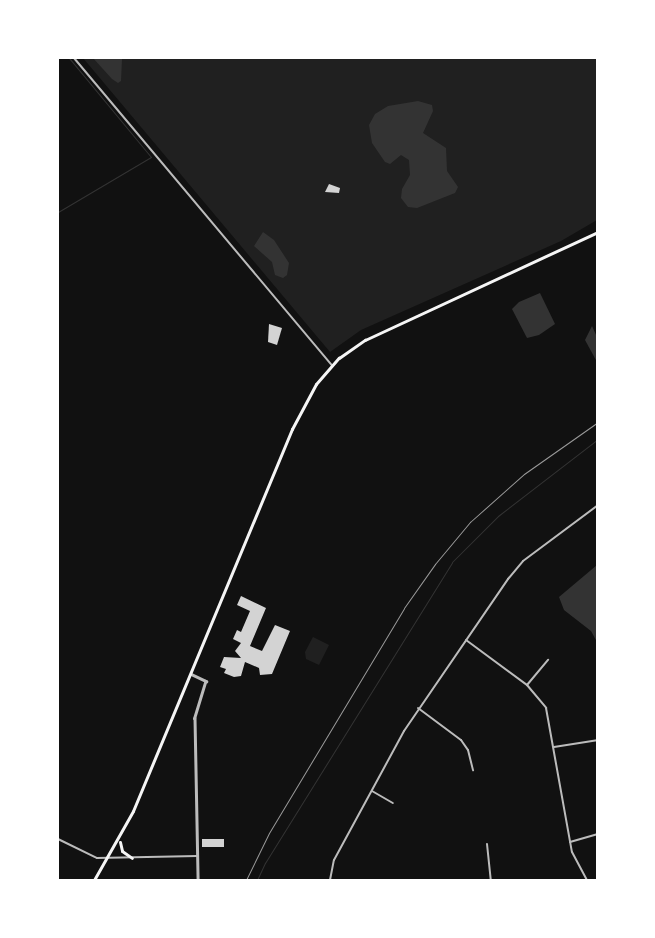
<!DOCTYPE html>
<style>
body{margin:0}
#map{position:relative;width:655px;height:938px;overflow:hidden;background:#111;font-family:"Roboto Condensed",sans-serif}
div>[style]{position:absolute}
.green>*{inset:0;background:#202020}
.water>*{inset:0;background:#333}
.stream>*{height:1px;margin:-0.5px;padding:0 0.5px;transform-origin:0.5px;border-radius:0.5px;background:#333}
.building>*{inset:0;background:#d3d3d3;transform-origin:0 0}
.minor>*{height:2px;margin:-1px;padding:0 1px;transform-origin:1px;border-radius:1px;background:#bcbcbc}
.tertiary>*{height:2.5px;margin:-1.25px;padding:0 1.25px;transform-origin:1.25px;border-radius:1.25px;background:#bcbcbc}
.secondary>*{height:3px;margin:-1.5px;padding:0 1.5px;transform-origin:1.5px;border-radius:1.5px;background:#f5f5f5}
.rail>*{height:1px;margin:-0.5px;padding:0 0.5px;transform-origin:0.5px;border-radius:0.5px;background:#9a9a9a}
span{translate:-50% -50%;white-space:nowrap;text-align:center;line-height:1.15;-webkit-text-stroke:5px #fff;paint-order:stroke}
.frame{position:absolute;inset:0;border:59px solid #fff;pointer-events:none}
</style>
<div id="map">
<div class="green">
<i style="clip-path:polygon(83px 58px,597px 58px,597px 220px,561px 241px,361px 330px,330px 352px)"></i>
<i style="clip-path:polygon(313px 637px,329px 645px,319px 665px,306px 659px,305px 652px)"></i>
</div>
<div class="water">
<i style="clip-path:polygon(93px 58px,122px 58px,121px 81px,118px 83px,112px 79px)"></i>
<i style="clip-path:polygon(418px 101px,432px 105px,433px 111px,423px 133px,446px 148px,447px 171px,458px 187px,455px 193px,417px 208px,408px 207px,401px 198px,402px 189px,410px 175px,409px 160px,401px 155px,390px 164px,385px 162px,372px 143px,369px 125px,375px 114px,388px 106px)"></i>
<i style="clip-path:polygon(263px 232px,274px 240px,289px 263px,287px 275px,283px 278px,275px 275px,272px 262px,254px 246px)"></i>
<i style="clip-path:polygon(540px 293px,555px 324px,539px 335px,527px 338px,512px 309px,519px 302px)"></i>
<i style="clip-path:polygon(592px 326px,597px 337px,597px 362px,585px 340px)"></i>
<i style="clip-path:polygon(597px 565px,597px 642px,591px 631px,564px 610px,559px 597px)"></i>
</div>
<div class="stream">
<i style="left:58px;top:212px;width:108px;rotate:-30.6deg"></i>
<i style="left:151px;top:157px;width:129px;rotate:-129.6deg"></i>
<i style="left:257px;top:880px;width:19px;rotate:-65deg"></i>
<i style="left:265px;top:863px;width:354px;rotate:-58.1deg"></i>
<i style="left:452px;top:562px;width:65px;rotate:-45deg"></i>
<i style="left:498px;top:516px;width:126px;rotate:-37.6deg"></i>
</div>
<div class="building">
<i style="clip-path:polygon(329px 184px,340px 188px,339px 193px,325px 192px)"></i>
<i style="clip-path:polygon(269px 324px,282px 328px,277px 345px,268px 342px)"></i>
<i style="clip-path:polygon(241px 596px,266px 608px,250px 646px,262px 651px,275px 625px,290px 631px,272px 674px,260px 675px,259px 668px,245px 662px,241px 676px,234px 677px,224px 673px,226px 669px,220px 667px,224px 657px,241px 658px,235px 651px,241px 643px,233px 639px,237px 630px,241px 632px,250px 611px,237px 605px)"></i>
<i style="left:202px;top:839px;width:22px;height:8px"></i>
</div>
<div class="minor">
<i style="left:74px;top:58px;width:401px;rotate:50deg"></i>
<i style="left:466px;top:640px;width:76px;rotate:36.4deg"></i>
<i style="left:527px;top:685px;width:30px;rotate:50deg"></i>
<i style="left:546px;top:708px;width:146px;rotate:79.8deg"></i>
<i style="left:572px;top:852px;width:32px;rotate:62deg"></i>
<i style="left:527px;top:685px;width:33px;rotate:-50deg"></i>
<i style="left:418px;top:708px;width:54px;rotate:36.7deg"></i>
<i style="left:461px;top:740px;width:12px;rotate:55deg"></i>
<i style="left:468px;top:750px;width:21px;rotate:76deg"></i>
<i style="left:554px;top:747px;width:45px;rotate:-9deg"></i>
<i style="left:372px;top:791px;width:24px;rotate:30deg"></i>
<i style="left:58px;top:839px;width:43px;rotate:26deg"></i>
<i style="left:97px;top:858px;width:100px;rotate:-1.1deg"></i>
<i style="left:570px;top:842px;width:29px;rotate:-16deg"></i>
<i style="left:487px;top:844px;width:36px;rotate:84deg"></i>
<i style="left:330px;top:880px;width:20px;rotate:-79deg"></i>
<i style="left:334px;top:860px;width:147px;rotate:-61.5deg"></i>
<i style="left:404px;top:731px;width:184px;rotate:-55.6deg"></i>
<i style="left:508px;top:579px;width:23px;rotate:-50deg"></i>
<i style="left:523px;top:561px;width:94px;rotate:-36.7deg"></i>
</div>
<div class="tertiary">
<i style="left:191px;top:674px;width:17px;rotate:25deg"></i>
<i style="left:206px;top:681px;width:39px;rotate:107deg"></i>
<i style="left:195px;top:718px;width:162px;rotate:88.9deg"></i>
</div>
<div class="secondary">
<i style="left:120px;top:842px;width:9px;rotate:77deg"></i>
<i style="left:122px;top:851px;width:12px;rotate:35deg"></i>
<i style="left:94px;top:880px;width:79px;rotate:-60.5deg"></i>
<i style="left:133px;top:811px;width:414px;rotate:-67.4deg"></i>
<i style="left:292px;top:429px;width:51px;rotate:-61.9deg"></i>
<i style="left:316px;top:384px;width:35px;rotate:-49deg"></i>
<i style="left:339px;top:358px;width:32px;rotate:-35deg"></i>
<i style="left:365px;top:340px;width:257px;rotate:-24.9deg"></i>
</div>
<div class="rail">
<i style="left:246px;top:880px;width:52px;rotate:-63.9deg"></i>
<i style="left:269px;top:833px;width:262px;rotate:-59deg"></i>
<i style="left:404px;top:608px;width:54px;rotate:-54.8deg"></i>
<i style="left:435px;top:564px;width:55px;rotate:-50.2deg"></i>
<i style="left:470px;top:522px;width:72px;rotate:-41.6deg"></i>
<i style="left:524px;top:474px;width:90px;rotate:-35.1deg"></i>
</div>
<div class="frame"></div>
</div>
